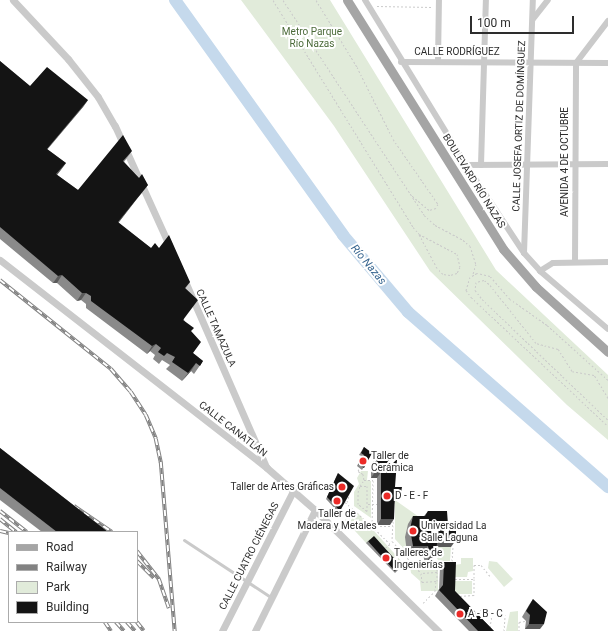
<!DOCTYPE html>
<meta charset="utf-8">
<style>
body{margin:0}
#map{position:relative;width:608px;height:631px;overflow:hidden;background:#fff;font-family:Roboto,sans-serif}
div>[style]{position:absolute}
.green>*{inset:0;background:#e1ebda;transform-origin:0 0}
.river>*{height:12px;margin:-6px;padding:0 6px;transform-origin:6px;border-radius:6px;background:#c5d9ec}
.path>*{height:1px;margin-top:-0.5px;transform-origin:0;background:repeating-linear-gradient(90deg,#cacaca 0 2px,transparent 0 4px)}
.service>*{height:3px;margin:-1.5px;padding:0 1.5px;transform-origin:1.5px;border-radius:1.5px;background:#cacaca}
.minor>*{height:6px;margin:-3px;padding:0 3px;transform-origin:3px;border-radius:3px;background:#cacaca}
.tertiary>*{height:7px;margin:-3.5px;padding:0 3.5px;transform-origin:3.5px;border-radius:3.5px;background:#cacaca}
.primary>*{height:9px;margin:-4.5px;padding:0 4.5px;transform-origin:4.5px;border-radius:4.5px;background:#a5a5a5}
.rail>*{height:3.5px;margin-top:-1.75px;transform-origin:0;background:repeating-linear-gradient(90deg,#fff 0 6px,#828282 0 12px);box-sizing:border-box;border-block:1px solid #828282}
.wall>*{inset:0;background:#8a8a8a}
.shaded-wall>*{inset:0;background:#5a5a5a}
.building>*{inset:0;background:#141414;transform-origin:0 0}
.dots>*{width:11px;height:11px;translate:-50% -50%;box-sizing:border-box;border:2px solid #fff;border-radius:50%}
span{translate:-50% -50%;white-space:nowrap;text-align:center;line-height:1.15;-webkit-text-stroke:4px #fff;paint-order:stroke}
.park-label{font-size:10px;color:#4b6a39}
.street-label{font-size:10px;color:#2d2d2d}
.poi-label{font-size:10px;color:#2d2d2d}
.left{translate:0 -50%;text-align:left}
.right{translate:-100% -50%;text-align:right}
.water-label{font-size:11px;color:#396791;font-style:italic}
.legend{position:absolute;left:8px;top:531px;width:130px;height:92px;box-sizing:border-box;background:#fff;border:1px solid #ababab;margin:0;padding:5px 7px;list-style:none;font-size:12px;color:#2d2d2d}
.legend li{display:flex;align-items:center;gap:8px;height:20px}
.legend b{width:20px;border:1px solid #ababab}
.scale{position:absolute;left:470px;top:16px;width:104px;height:18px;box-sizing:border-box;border:2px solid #2d2d2d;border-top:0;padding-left:5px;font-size:12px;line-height:14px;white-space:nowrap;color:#2d2d2d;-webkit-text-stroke:3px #fff;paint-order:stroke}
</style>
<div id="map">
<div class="green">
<i style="clip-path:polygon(241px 0,330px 0,496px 270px,608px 375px,608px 440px,567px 405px,430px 271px,334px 126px)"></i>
<i style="clip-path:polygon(361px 471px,368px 471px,367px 480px,371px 481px,371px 518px,354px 506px,354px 492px,359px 484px,357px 478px)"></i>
<i style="clip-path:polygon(395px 500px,422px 519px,406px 532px,407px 550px,404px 549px,395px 539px)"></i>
<i style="clip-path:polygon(356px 511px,403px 563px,398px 566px,366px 543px,345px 520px)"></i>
<i style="clip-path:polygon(433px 547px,451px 547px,450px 561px,439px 561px,433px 554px)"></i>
<i style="clip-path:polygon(461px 558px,473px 558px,473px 571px,468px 572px,467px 577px,454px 577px,454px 565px,461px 564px)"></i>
<i style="clip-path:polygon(489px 561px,497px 562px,513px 579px,504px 587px,488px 568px)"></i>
<i style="clip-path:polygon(410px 566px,438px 566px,438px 591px,421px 591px,420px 581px,411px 573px)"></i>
<i style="left:454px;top:581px;width:18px;height:13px"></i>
<i style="clip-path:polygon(518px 611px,518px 631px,506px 631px,510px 612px)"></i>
</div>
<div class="river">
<i style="left:175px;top:0;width:289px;rotate:54.4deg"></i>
<i style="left:343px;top:235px;width:101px;rotate:49.8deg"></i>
<i style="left:408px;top:312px;width:266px;rotate:41.2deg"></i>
</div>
<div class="path">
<i style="left:273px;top:0;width:267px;rotate:58.3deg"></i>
<i style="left:413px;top:227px;width:9px;rotate:49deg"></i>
<i style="left:419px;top:234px;width:43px;rotate:27.8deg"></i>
<i style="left:457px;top:254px;width:13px;rotate:77deg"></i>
<i style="left:460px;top:267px;width:7px;rotate:117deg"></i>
<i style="left:457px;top:273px;width:7px;rotate:164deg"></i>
<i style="left:450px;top:275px;width:7px;rotate:-172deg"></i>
<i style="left:443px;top:274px;width:8px;rotate:-135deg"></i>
<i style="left:437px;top:268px;width:38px;rotate:-118deg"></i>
<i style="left:283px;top:0;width:257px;rotate:56.7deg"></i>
<i style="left:424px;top:215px;width:15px;rotate:42deg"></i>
<i style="left:435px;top:225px;width:32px;rotate:28deg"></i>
<i style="left:463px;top:240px;width:9px;rotate:41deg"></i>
<i style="left:470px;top:246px;width:19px;rotate:72deg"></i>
<i style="left:476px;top:264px;width:10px;rotate:107deg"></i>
<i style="left:316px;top:0;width:79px;rotate:58.5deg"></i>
<i style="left:357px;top:67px;width:80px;rotate:63.4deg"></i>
<i style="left:393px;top:139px;width:79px;rotate:55.3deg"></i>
<i style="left:438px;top:204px;width:4px;rotate:117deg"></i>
<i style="left:436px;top:208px;width:7px;rotate:164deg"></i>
<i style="left:429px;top:210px;width:23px;rotate:-140deg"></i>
<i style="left:377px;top:6px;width:55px;rotate:1deg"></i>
<i style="left:608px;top:380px;width:82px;rotate:-138deg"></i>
<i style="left:547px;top:325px;width:45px;rotate:-144.9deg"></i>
<i style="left:510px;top:299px;width:30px;rotate:-131deg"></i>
<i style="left:490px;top:276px;width:13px;rotate:-167deg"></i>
<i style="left:477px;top:273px;width:8px;rotate:150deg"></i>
<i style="left:470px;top:277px;width:14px;rotate:107deg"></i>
<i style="left:466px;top:290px;width:9px;rotate:54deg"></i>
<i style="left:471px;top:297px;width:188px;rotate:43.3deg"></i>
<i style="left:608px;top:398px;width:27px;rotate:-121deg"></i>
<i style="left:594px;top:375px;width:22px;rotate:-170deg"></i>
<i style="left:572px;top:371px;width:26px;rotate:-122deg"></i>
<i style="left:558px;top:349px;width:23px;rotate:-165deg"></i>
<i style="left:536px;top:343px;width:75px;rotate:-128.5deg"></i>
<i style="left:489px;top:284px;width:6px;rotate:-141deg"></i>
<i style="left:484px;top:280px;width:8px;rotate:166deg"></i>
<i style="left:476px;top:282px;width:8px;rotate:97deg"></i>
<i style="left:475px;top:290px;width:11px;rotate:52deg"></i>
<i style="left:482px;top:299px;width:175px;rotate:43.8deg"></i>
<i style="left:359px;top:469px;width:2px;rotate:117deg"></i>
<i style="left:358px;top:471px;width:6px;rotate:31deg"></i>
<i style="left:363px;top:474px;width:6px;rotate:81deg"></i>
<i style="left:364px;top:480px;width:9px"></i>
<i style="left:373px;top:480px;width:46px;rotate:91.2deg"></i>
<i style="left:372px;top:526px;width:25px;rotate:45deg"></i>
<i style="left:390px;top:544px;width:8px;rotate:140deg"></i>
<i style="left:360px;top:486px;width:7px"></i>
<i style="left:367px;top:486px;width:25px;rotate:90deg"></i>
<i style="left:367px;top:511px;width:11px;rotate:-142deg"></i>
<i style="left:358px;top:504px;width:12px;rotate:-90deg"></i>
<i style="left:358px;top:492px;width:6px;rotate:-72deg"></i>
<i style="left:360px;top:486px;width:7px;rotate:-56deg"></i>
<i style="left:345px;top:502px;width:36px;rotate:42deg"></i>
<i style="left:372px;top:526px;width:20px"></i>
<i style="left:347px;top:502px;width:7px;rotate:-74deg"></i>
<i style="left:368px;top:504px;width:9px"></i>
<i style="left:393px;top:521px;width:20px;rotate:93deg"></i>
<i style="left:392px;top:541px;width:13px;rotate:48deg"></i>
<i style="left:401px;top:551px;width:6px"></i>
<i style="left:402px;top:552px;width:28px;rotate:48deg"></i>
<i style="left:421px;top:573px;width:9px;rotate:84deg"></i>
<i style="left:422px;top:582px;width:15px;rotate:-4deg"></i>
<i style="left:437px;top:581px;width:9px;rotate:-90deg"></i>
<i style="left:437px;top:572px;width:16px;rotate:176deg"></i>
<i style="left:405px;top:556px;width:18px"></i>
<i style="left:433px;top:558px;width:7px;rotate:56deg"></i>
<i style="left:437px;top:564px;width:6px"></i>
<i style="left:452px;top:561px;width:14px;rotate:-86deg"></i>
<i style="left:437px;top:571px;width:7px;rotate:-90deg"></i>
<i style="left:474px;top:578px;width:13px;rotate:-90deg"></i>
<i style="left:474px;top:565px;width:7px"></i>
<i style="left:481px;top:565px;width:14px;rotate:51deg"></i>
<i style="left:455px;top:579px;width:19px"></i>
<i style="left:474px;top:579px;width:16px;rotate:90deg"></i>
<i style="left:474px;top:595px;width:15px;rotate:176deg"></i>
<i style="left:423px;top:603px;width:17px;rotate:-45deg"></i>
<i style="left:435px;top:591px;width:9px;rotate:-84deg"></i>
<i style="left:477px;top:614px;width:6px;rotate:-45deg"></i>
<i style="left:490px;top:627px;width:12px;rotate:-81deg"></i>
<i style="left:504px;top:631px;width:16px;rotate:-86deg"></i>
<i style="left:519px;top:631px;width:9px;rotate:-90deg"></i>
<i style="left:519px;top:622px;width:6px;rotate:-9deg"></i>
</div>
<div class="service">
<i style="left:184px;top:540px;width:105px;rotate:33.4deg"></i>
</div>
<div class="minor">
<i style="left:365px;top:0;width:193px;rotate:58.5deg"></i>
<i style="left:466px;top:165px;width:105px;rotate:56.6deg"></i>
<i style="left:524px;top:253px;width:24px;rotate:48deg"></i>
<i style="left:540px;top:271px;width:89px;rotate:40.5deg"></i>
<i style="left:533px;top:19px;width:24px;rotate:-52deg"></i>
<i style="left:438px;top:61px;width:61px;rotate:-89.1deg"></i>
<i style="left:401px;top:62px;width:207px;rotate:0.3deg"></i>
<i style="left:466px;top:165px;width:142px;rotate:-0.4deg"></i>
<i style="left:481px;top:165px;width:165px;rotate:-88.3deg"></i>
<i style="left:524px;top:253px;width:253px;rotate:-88deg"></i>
<i style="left:575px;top:262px;width:199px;rotate:-89.7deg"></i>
<i style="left:576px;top:63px;width:53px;rotate:-52.7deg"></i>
<i style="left:540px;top:271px;width:15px;rotate:-32deg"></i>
<i style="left:553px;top:263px;width:55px;rotate:-1deg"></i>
</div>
<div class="tertiary">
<i style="left:13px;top:0;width:81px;rotate:47deg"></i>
<i style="left:68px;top:59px;width:48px;rotate:51.7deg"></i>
<i style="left:98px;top:97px;width:34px;rotate:60deg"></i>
<i style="left:115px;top:126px;width:133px;rotate:65.6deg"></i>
<i style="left:0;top:260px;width:338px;rotate:37.9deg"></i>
<i style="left:267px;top:468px;width:64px;rotate:41.2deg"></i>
<i style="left:315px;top:510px;width:173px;rotate:44.5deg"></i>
<i style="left:184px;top:279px;width:205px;rotate:66.4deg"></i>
<i style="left:222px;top:631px;width:157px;rotate:-63.1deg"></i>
<i style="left:255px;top:631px;width:135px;rotate:-63.6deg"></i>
</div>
<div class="primary">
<i style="left:347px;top:0;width:294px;rotate:57.9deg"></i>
<i style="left:503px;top:249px;width:50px;rotate:49deg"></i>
<i style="left:536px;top:287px;width:97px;rotate:42.1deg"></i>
</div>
<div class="rail">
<i style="left:0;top:280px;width:142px;rotate:38.7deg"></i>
<i style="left:111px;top:369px;width:30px;rotate:49deg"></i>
<i style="left:131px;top:392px;width:27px;rotate:57deg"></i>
<i style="left:146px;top:415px;width:26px;rotate:67deg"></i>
<i style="left:156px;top:439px;width:24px;rotate:78deg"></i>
<i style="left:161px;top:462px;width:170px;rotate:85.3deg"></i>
<i style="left:74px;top:506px;width:46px;rotate:34.4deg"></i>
<i style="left:0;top:511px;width:34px;rotate:38deg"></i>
<i style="left:0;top:519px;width:21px;rotate:39deg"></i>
<i style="left:0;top:531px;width:9px;rotate:13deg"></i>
<i style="left:137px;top:551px;width:36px;rotate:52deg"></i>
<i style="left:159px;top:579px;width:31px;rotate:71deg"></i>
<i style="left:137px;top:561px;width:24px;rotate:45deg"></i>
<i style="left:105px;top:622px;width:11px;rotate:56deg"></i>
<i style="left:116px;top:622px;width:12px;rotate:48deg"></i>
<i style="left:127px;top:622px;width:12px;rotate:48deg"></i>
<i style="left:137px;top:622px;width:11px;rotate:52deg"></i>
</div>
<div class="wall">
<i style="clip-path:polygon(0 61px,30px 86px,88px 100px,83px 107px,47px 149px,66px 163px,57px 175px,78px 190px,132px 151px,124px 162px,139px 178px,148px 185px,118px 223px,151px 248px,159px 248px,190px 282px,185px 289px,184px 320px,191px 331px,193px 353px,203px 361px,194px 374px,191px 371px,182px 381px,166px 369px,170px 365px,162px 360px,159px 364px,153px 359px,155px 355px,150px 351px,147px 354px,86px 308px,86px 304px,81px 300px,77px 301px,57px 283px,53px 283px,0 239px)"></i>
<i style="clip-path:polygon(364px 447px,372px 453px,362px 470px,357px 466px,362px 456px,359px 455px)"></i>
<i style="clip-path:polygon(0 448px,108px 532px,42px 532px,0 500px)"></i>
<i style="clip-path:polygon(375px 459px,395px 487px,397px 499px,395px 499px,390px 525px,377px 525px,377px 478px,371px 478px,371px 465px)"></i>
<i style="clip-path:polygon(338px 473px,340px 511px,339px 513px,326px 499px)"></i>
<i style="clip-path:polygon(428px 511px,448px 525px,451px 547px,436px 547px,429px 563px,425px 564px,423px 554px,407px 553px,405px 537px,408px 524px,413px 516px,424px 516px)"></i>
<i style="clip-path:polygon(368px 541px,401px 566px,400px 568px,395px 573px,366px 543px)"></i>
<i style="clip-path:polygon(444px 562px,455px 591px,494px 631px,469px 631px,435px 596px,439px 589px,440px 567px)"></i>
<i style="clip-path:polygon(533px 599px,540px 629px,525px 629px,526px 621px,522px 617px,529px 605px)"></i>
</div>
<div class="shaded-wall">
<i style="clip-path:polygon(88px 100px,83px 107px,41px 157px,47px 149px)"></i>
<i style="clip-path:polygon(66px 163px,60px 171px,51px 182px,56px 174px)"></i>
<i style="clip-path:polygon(148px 185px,142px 192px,113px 230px,118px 222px)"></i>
<i style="clip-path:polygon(62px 275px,57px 283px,53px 283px,58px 276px)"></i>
<i style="clip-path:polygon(82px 293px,86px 293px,81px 300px,77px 301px)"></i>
<i style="clip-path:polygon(156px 344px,150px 351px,147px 354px,152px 346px)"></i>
<i style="clip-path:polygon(196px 363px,191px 371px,182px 381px,188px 373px)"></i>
<i style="clip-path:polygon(375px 472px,381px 472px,377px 478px,371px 478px)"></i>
<i style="clip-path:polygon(395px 493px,401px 493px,397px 499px,391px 499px)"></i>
<i style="clip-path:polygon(381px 519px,394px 519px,390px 525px,377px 525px)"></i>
<i style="clip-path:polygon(438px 540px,456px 540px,451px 547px,433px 547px)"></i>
<i style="clip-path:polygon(413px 546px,428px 546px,423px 554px,407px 553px)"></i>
<i style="clip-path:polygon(430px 556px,434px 556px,429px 563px,425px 564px)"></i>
<i style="clip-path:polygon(529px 624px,544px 624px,540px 629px,525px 629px)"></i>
</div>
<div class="building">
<i style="clip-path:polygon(0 61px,30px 86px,47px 67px,88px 100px,47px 149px,66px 163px,56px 174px,78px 190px,123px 135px,132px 151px,123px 161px,139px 178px,142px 174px,148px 185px,118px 222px,151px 248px,155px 243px,159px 248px,169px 235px,190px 282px,185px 288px,198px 300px,183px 320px,194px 328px,191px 331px,201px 342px,193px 353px,203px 361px,200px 366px,196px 363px,188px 373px,172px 362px,175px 357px,167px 353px,164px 356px,158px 352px,161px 348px,156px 344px,152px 346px,91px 301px,91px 296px,86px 293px,82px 293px,62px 275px,58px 276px,0 227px)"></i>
<i style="clip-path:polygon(364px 447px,372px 453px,364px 468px,358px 464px,364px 455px,361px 453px)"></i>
<i style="clip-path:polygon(0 448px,108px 532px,57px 532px,0 488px)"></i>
<i style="clip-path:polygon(375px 459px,397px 460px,395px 487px,402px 487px,401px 493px,395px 493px,394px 519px,381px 519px,381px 472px,375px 472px)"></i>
<i style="clip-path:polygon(338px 473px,354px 486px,340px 511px,327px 497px)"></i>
<i style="clip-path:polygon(428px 511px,447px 511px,448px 525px,456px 525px,456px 540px,438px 540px,434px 556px,430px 556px,428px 546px,413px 546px,410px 529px,413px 516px,425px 516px)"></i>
<i style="left:374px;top:536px;width:40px;height:8px;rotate:48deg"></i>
<i style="clip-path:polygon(444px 562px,456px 562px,455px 591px,494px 631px,478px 631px,439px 590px,443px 585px)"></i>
<i style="clip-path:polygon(533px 599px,547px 612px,544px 624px,529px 624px,530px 615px,526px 611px)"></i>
</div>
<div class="dots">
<i style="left:363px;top:461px;background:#eb2b28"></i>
<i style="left:342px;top:487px;background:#eb2b28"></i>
<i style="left:387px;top:496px;background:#eb2b28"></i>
<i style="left:337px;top:501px;background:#eb2b28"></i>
<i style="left:413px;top:531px;background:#eb2b28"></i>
<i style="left:386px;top:558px;background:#eb2b28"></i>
<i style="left:460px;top:614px;background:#eb2b28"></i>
</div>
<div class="park-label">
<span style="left:312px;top:37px">Metro Parque<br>Río Nazas</span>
</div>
<div class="street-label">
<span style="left:457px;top:52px">CALLE RODRÍGUEZ</span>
<span style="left:519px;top:126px;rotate:-88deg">CALLE JOSEFA ORTIZ DE DOMÍNGUEZ</span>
<span style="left:565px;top:162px;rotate:-90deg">AVENIDA 4 DE OCTUBRE</span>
<span style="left:474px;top:181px;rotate:58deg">BOULEVARD RÍO NAZAS</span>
<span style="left:216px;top:328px;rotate:66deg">CALLE TAMAZULA</span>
<span style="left:233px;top:429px;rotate:38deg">CALLE CANATLÁN</span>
<span style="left:249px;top:556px;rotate:-63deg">CALLE CUATRO CIÉNEGAS</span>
</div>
<div class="poi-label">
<span class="left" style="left:371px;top:461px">Taller de<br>Cerámica</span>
<span class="right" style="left:334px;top:487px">Taller de Artes Gráficas</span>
<span class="left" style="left:395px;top:496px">D - E - F</span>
<span style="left:337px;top:519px">Taller de<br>Madera y Metales</span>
<span class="left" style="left:421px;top:531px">Universidad La<br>Salle Laguna</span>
<span class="left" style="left:394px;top:558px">Talleres de<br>Ingenierías</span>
<span class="left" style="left:468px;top:614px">A - B - C</span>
</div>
<div class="water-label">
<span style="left:368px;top:265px;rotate:50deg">Río Nazas</span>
</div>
<ul class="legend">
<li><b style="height:5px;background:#a5a5a5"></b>Road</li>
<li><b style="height:5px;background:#828282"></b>Railway</li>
<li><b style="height:11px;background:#e1ebda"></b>Park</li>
<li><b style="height:11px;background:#141414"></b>Building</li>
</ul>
<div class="scale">100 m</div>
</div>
